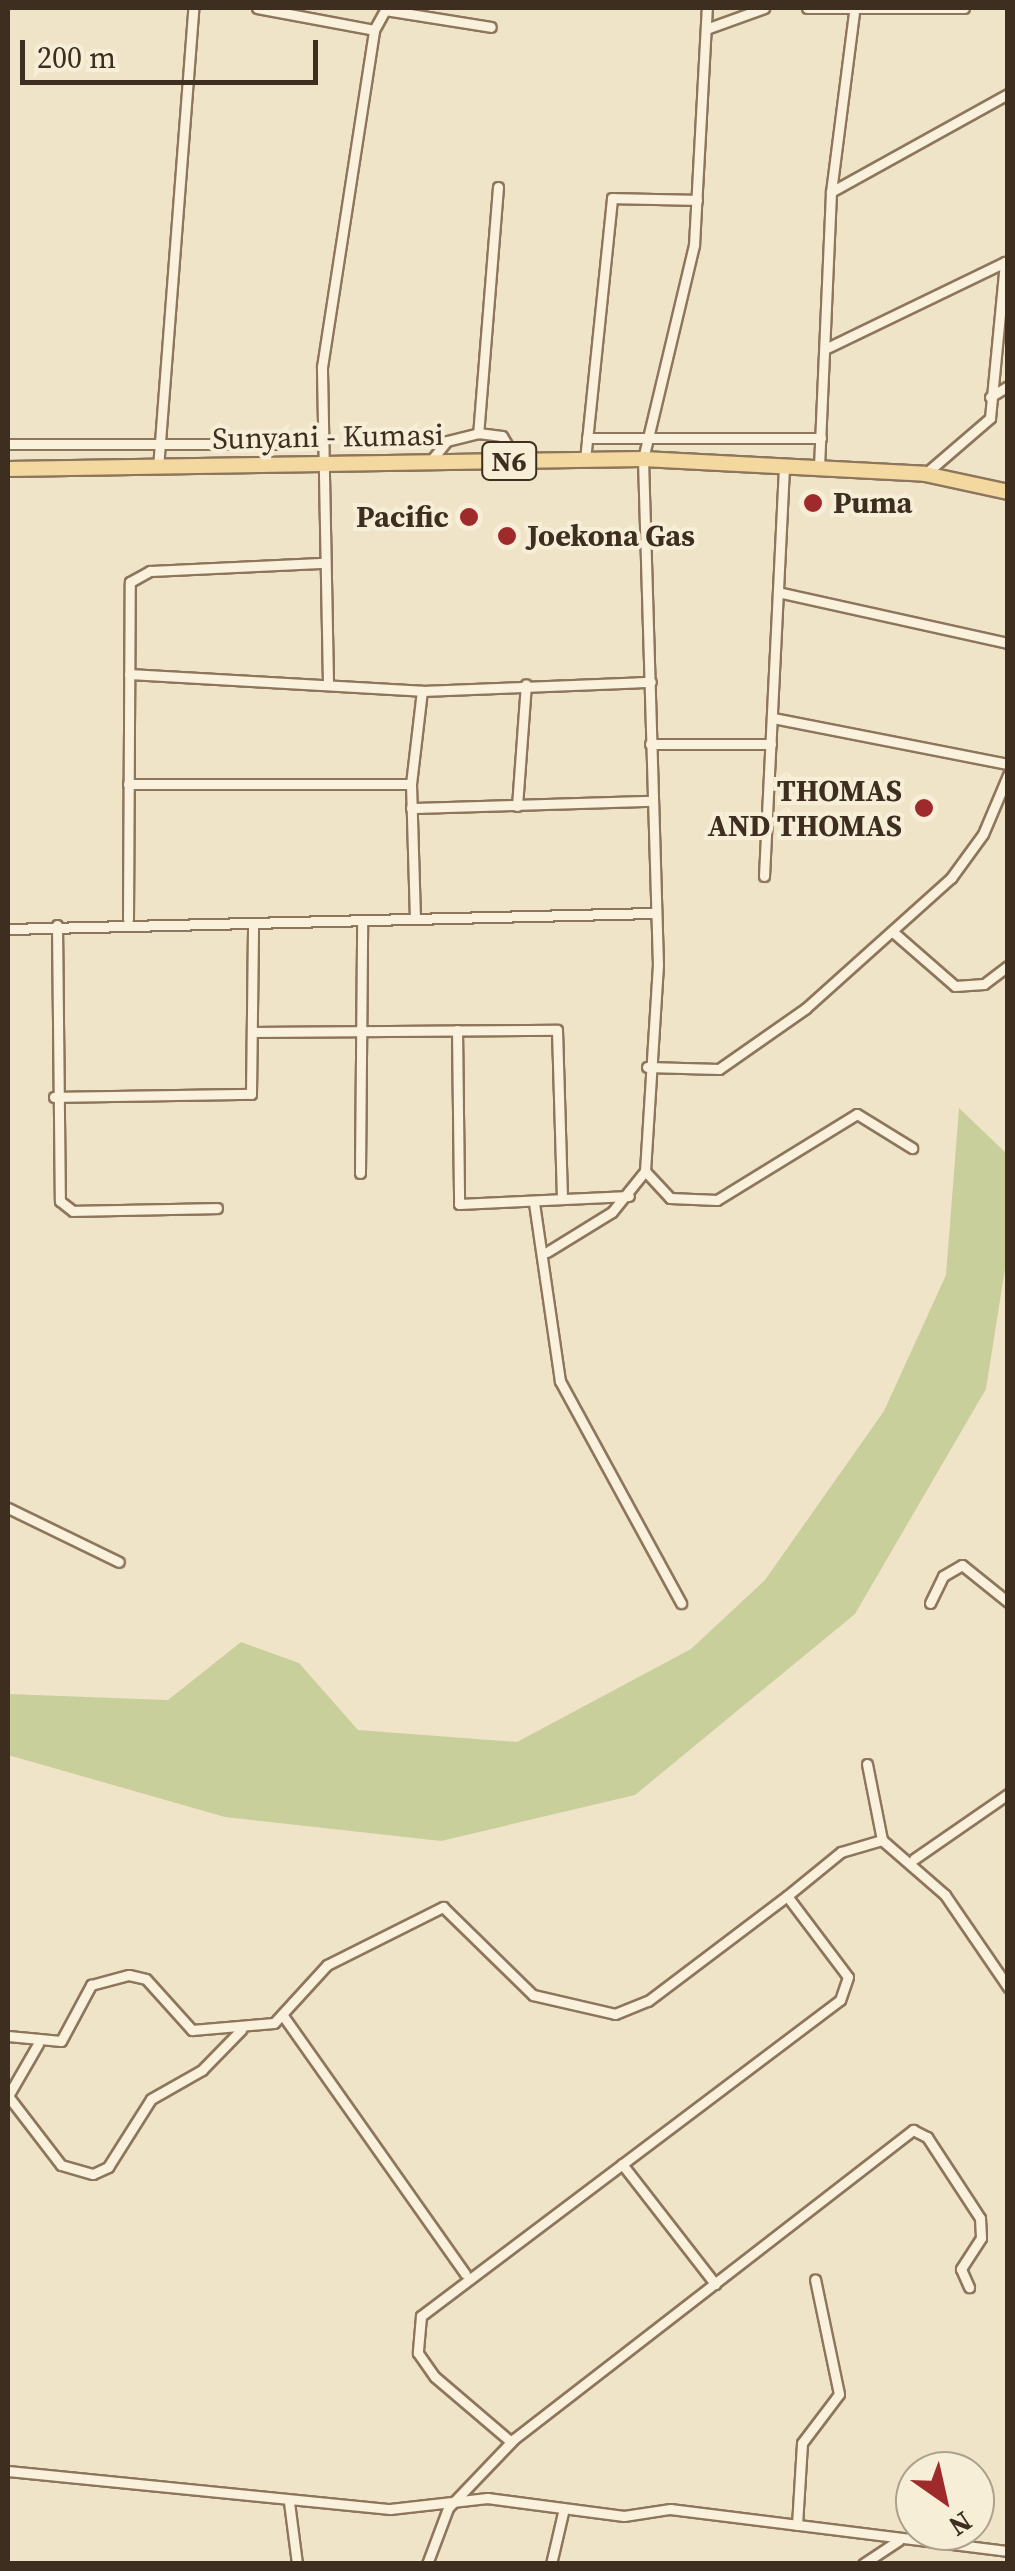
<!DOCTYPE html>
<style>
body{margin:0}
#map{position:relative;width:1015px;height:2571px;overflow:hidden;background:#f0e4c8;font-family:"Source Serif 4",serif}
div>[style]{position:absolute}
.green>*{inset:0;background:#c9cf9b}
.roads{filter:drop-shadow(2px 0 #8d765c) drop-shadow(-2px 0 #8d765c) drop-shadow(0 2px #8d765c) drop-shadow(0 -2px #8d765c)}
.minor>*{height:9px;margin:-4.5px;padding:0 4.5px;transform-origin:4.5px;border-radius:4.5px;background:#faf1dc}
.primary>*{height:14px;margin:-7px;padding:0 7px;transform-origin:7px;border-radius:7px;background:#f3d9a0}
.dots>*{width:28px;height:28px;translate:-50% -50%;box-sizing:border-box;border:5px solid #f7eed8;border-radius:50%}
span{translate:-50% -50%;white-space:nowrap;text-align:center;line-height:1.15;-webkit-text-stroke:8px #f7eed8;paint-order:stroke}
.shield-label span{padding:2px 8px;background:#f7eed8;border:2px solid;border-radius:8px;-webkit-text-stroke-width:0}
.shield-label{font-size:28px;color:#3d2e20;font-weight:700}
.street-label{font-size:30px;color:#3d2e20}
.poi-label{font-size:30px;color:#3d2e20;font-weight:700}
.left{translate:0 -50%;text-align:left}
.right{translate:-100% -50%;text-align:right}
.frame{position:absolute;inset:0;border:10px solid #3d2e20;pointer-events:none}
.north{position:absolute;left:895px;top:2451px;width:100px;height:100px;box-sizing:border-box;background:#f7eed8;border:2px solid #ada18e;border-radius:50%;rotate:146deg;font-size:28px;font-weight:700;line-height:40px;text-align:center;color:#3d2e20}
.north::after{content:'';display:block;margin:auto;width:35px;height:45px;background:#9e2a2b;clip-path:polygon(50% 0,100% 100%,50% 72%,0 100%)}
.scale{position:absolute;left:20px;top:40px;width:298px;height:45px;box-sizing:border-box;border:5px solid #3d2e20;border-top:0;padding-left:12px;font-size:30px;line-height:35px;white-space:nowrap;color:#3d2e20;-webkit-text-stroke:8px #f7eed8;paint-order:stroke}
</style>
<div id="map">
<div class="green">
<i style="clip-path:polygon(959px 1108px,1007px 1154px,1007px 1256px,986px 1389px,855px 1614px,635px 1795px,441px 1841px,225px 1817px,8px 1755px,8px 1694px,168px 1700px,241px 1642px,299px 1663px,358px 1730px,517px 1742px,691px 1649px,765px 1580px,884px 1411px,946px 1275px)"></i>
</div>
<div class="roads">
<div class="minor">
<i style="left:257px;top:8px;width:119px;rotate:10.6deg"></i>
<i style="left:807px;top:8px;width:157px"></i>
<i style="left:385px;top:10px;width:107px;rotate:9.1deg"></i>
<i style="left:706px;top:29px;width:62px;rotate:-19.9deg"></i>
<i style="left:498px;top:187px;width:247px;rotate:94.6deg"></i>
<i style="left:478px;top:433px;width:24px;rotate:7deg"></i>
<i style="left:502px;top:436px;width:29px;rotate:59deg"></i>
<i style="left:831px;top:192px;width:202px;rotate:-29deg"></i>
<i style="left:827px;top:348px;width:198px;rotate:-25.8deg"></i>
<i style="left:990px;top:397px;width:21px;rotate:-31deg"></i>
<i style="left:587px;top:438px;width:234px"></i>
<i style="left:8px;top:444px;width:314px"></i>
<i style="left:585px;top:460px;width:263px;rotate:-84.1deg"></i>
<i style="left:612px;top:198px;width:85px;rotate:1.3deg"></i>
<i style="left:429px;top:463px;width:28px;rotate:-51deg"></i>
<i style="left:447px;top:441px;width:32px;rotate:-14deg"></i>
<i style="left:819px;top:467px;width:275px;rotate:-87.5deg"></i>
<i style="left:831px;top:192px;width:180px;rotate:-82.7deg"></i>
<i style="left:158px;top:468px;width:461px;rotate:-85.6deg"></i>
<i style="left:925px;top:474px;width:86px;rotate:-40.7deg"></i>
<i style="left:990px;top:418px;width:157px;rotate:-84.5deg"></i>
<i style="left:778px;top:592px;width:236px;rotate:12.5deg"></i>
<i style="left:129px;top:674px;width:293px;rotate:3.3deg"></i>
<i style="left:422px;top:691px;width:229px;rotate:-2.3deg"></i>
<i style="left:328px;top:683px;width:316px;rotate:-91.1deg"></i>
<i style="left:322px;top:367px;width:341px;rotate:-81.2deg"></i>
<i style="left:374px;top:30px;width:25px;rotate:-61deg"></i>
<i style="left:773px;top:718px;width:239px;rotate:11.1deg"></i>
<i style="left:650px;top:744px;width:121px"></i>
<i style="left:128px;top:784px;width:283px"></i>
<i style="left:517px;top:806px;width:122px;rotate:-85.8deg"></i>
<i style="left:411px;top:808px;width:237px;rotate:-1.7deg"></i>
<i style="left:764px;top:876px;width:411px;rotate:-87.2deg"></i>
<i style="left:128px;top:919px;width:337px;rotate:-89.7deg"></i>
<i style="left:130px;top:582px;width:23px;rotate:-29deg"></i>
<i style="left:150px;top:571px;width:171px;rotate:-2.7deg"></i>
<i style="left:415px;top:919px;width:135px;rotate:-91.7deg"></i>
<i style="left:411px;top:784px;width:94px;rotate:-83.3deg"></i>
<i style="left:57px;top:925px;width:276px;rotate:89.4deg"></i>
<i style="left:60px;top:1201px;width:16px;rotate:38deg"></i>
<i style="left:73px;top:1211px;width:144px;rotate:-1.2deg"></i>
<i style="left:8px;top:929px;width:645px;rotate:-1.42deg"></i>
<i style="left:893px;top:932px;width:82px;rotate:41.1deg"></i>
<i style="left:955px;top:986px;width:29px;rotate:-4deg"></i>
<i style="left:984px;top:984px;width:30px;rotate:-37deg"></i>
<i style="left:457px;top:1030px;width:174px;rotate:89.3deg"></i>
<i style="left:459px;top:1204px;width:170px;rotate:-2.7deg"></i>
<i style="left:254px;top:1032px;width:303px;rotate:-0.4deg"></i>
<i style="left:557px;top:1030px;width:168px;rotate:88.3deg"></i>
<i style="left:647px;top:1067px;width:72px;rotate:1.6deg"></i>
<i style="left:719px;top:1069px;width:106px;rotate:-35deg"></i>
<i style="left:806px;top:1008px;width:195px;rotate:-41.9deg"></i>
<i style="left:951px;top:878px;width:54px;rotate:-54deg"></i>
<i style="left:983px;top:834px;width:64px;rotate:-67deg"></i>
<i style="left:54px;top:1097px;width:197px;rotate:-0.9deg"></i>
<i style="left:251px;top:1094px;width:169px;rotate:-89.3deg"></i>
<i style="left:645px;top:1171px;width:37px;rotate:47deg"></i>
<i style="left:670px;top:1198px;width:47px;rotate:2.4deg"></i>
<i style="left:717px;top:1200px;width:164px;rotate:-31.6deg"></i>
<i style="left:857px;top:1114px;width:65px;rotate:31.7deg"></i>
<i style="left:360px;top:1173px;width:251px;rotate:-89.5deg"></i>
<i style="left:534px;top:1203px;width:180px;rotate:81.7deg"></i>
<i style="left:560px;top:1381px;width:253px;rotate:61.4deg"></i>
<i style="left:547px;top:1252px;width:76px;rotate:-31.6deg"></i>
<i style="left:612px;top:1212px;width:53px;rotate:-51.2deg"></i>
<i style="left:645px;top:1171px;width:206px;rotate:-86.4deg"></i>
<i style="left:658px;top:965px;width:506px;rotate:-91.7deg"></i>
<i style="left:643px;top:459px;width:220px;rotate:-76.6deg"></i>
<i style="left:694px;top:245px;width:237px;rotate:-86.9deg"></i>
<i style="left:8px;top:1508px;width:123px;rotate:25.9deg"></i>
<i style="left:930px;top:1603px;width:30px;rotate:-64deg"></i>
<i style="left:943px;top:1576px;width:22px;rotate:-30deg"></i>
<i style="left:962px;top:1565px;width:59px;rotate:38.8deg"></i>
<i style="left:867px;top:1764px;width:77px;rotate:78.8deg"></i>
<i style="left:914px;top:1859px;width:114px;rotate:-34.7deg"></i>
<i style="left:787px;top:1896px;width:70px;rotate:-39.2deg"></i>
<i style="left:841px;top:1852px;width:43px;rotate:-16.3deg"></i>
<i style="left:882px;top:1840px;width:84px;rotate:41.1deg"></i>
<i style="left:945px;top:1895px;width:112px;rotate:55.6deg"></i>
<i style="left:284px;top:2017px;width:314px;rotate:54.8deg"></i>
<i style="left:8px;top:2036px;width:53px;rotate:5.4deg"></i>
<i style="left:61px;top:2041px;width:64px;rotate:-61.8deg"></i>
<i style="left:91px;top:1985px;width:39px;rotate:-15deg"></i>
<i style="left:129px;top:1975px;width:17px;rotate:13deg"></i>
<i style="left:146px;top:1979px;width:69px;rotate:48deg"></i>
<i style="left:192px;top:2030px;width:82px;rotate:-4.9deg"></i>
<i style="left:274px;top:2023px;width:79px;rotate:-47.6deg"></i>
<i style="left:327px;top:1965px;width:130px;rotate:-26.6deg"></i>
<i style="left:443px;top:1907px;width:126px;rotate:44.4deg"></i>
<i style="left:533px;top:1995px;width:84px;rotate:13deg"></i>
<i style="left:615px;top:2014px;width:35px;rotate:-22deg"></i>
<i style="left:648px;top:2001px;width:174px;rotate:-37.1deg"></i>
<i style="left:787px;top:1896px;width:101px;rotate:53deg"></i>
<i style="left:848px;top:1977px;width:24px;rotate:109deg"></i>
<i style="left:840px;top:2000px;width:525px;rotate:142.98deg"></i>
<i style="left:421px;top:2316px;width:37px;rotate:95deg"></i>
<i style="left:418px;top:2353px;width:29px;rotate:55deg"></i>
<i style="left:435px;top:2377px;width:100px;rotate:40.5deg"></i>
<i style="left:8px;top:2096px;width:87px;rotate:52.5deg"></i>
<i style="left:61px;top:2165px;width:33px;rotate:16deg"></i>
<i style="left:93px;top:2174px;width:17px;rotate:-25deg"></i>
<i style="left:108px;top:2167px;width:80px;rotate:-57.7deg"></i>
<i style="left:151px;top:2099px;width:59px;rotate:-29.6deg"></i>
<i style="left:202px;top:2070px;width:56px;rotate:-45.7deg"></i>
<i style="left:8px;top:2096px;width:60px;rotate:-60deg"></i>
<i style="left:622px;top:2164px;width:152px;rotate:52.2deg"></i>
<i style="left:8px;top:2471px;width:384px;rotate:5.7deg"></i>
<i style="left:390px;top:2509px;width:98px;rotate:-6.5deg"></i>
<i style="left:487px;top:2498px;width:138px;rotate:7.5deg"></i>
<i style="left:624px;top:2516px;width:47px;rotate:-8.7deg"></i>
<i style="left:670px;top:2509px;width:341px;rotate:7.1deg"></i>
<i style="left:289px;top:2502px;width:63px;rotate:82.6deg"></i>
<i style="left:797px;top:2525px;width:82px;rotate:-86.5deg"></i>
<i style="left:802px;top:2443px;width:61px;rotate:-52.9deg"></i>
<i style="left:839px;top:2394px;width:117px;rotate:-101.8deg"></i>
<i style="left:427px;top:2564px;width:60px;rotate:-69.4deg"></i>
<i style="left:448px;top:2508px;width:95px;rotate:-46.3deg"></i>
<i style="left:514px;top:2439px;width:505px;rotate:-37.76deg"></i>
<i style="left:913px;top:2130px;width:16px;rotate:27deg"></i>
<i style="left:927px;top:2137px;width:97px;rotate:56.8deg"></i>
<i style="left:980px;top:2218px;width:20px;rotate:87deg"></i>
<i style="left:981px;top:2238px;width:37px;rotate:123deg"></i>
<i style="left:961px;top:2269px;width:20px;rotate:66deg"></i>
<i style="left:551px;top:2564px;width:57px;rotate:-76.9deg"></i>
<i style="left:863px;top:2564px;width:43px;rotate:-33.7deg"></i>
</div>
<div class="primary">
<i style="left:8px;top:469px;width:635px;rotate:-0.9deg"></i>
<i style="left:643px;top:459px;width:282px;rotate:3deg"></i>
<i style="left:925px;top:474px;width:85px;rotate:12.2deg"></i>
</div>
</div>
<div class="dots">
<i style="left:813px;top:503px;background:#9e2a2b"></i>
<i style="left:469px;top:517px;background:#9e2a2b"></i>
<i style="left:507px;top:536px;background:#9e2a2b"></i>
<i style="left:924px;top:808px;background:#9e2a2b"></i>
</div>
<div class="shield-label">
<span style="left:509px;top:461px">N6</span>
</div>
<div class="street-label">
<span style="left:328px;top:437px;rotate:-1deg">Sunyani - Kumasi</span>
</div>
<div class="poi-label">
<span class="left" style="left:833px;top:503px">Puma</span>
<span class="right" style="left:449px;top:517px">Pacific</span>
<span class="left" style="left:527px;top:536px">Joekona Gas</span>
<span class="right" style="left:902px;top:808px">THOMAS<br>AND THOMAS</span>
</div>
<div class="frame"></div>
<div class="north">N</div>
<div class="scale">200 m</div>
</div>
